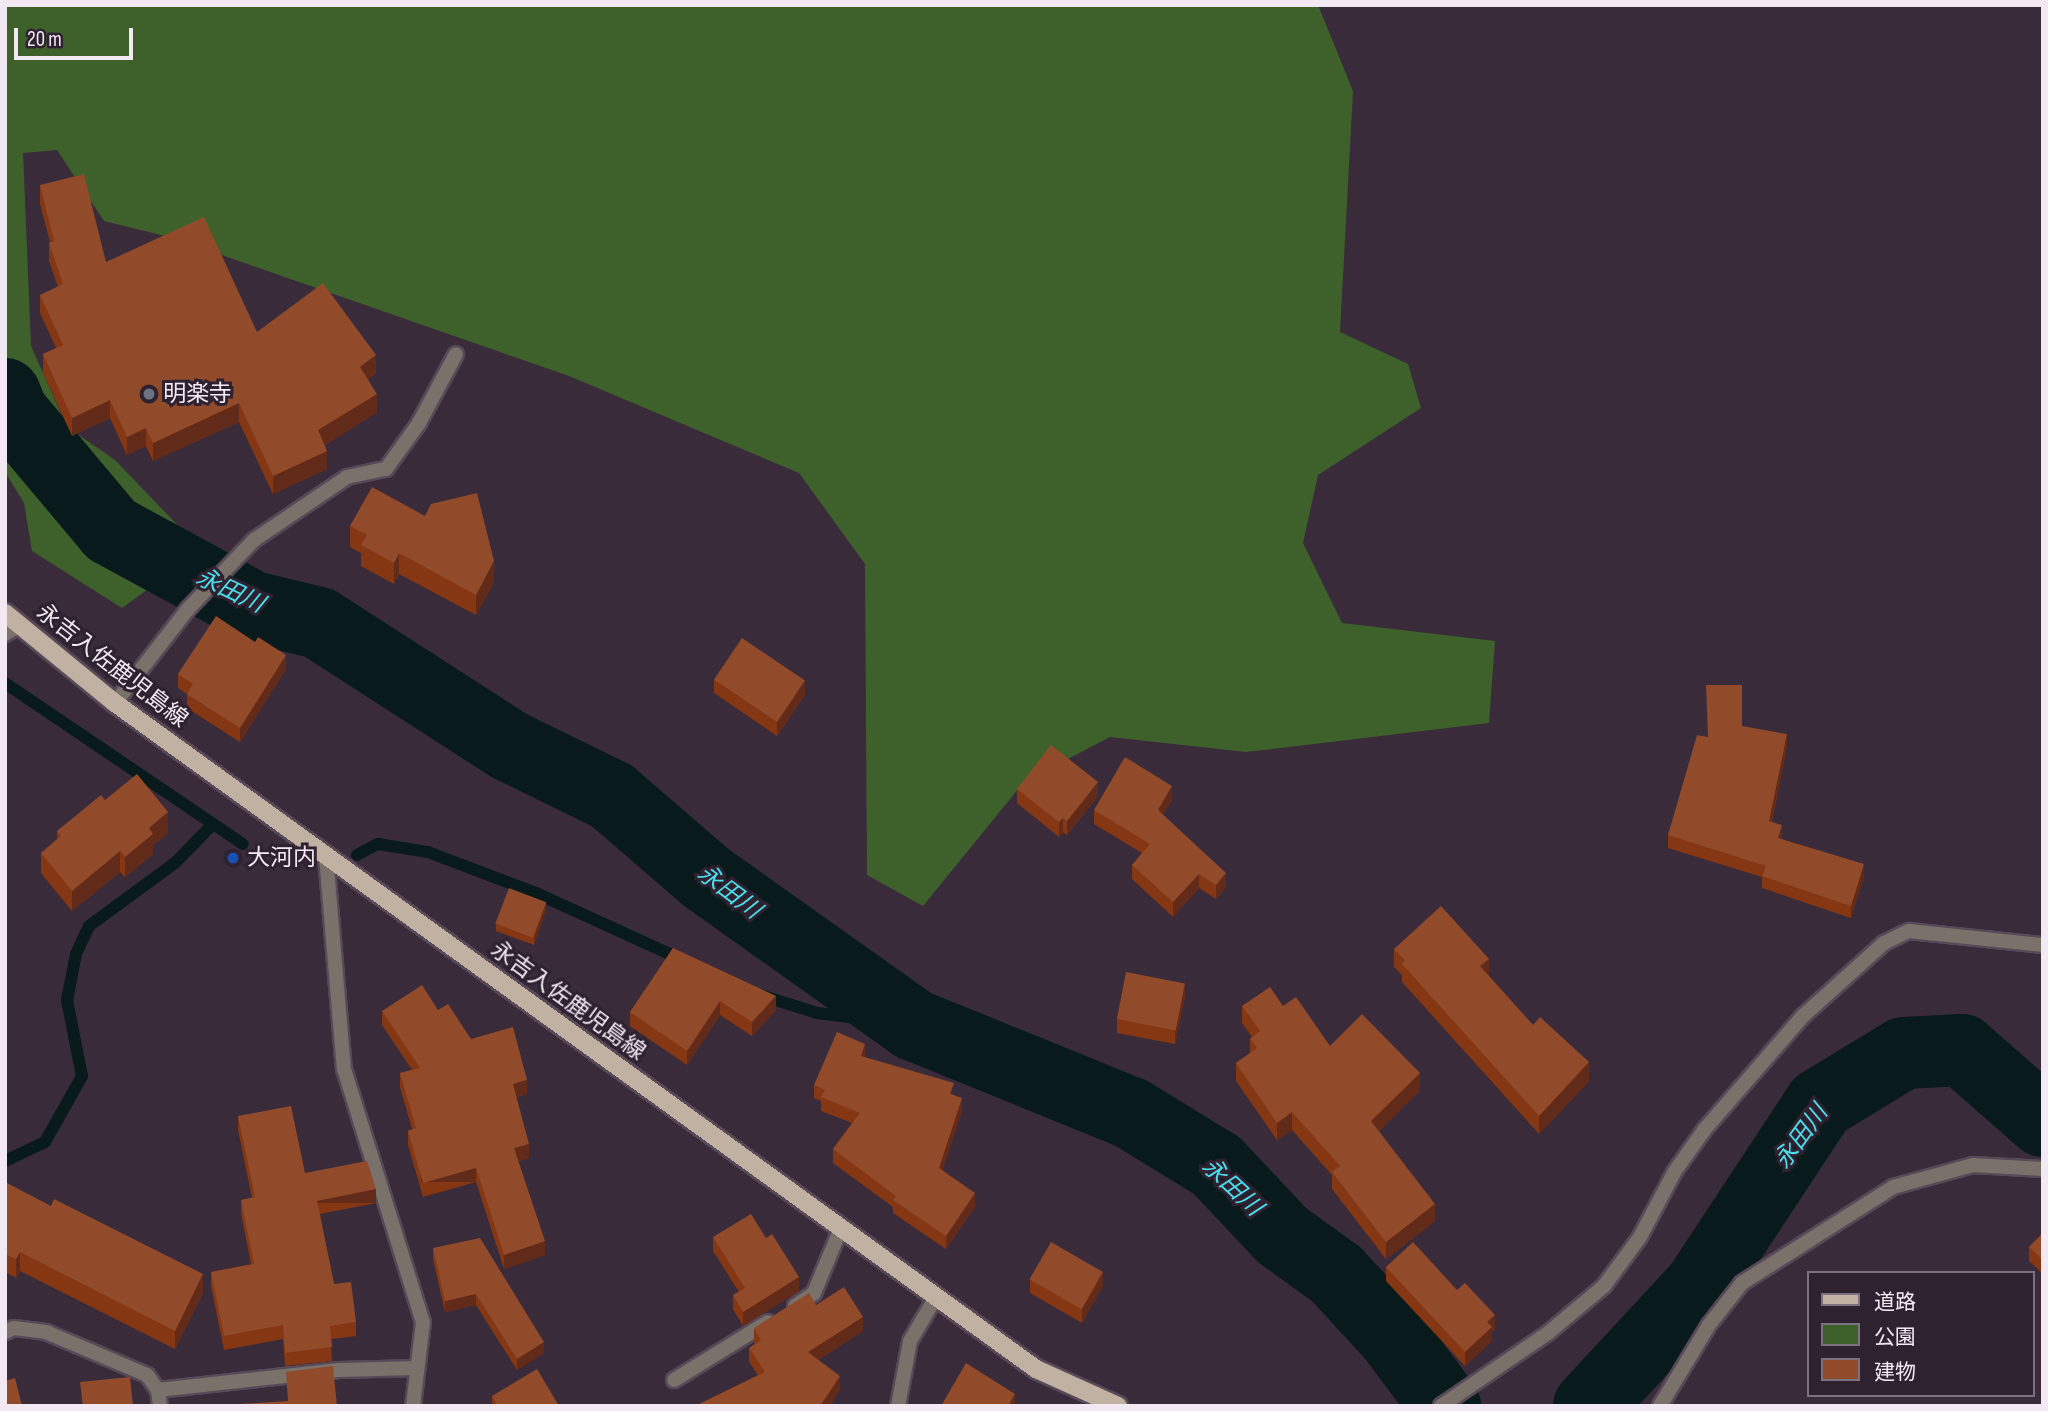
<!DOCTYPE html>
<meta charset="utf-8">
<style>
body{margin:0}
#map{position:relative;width:2048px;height:1411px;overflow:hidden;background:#392b3a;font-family:"Sofia Sans Condensed","Noto Sans JP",sans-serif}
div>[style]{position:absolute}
.green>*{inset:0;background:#3e612b}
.stream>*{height:12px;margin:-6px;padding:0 6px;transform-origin:6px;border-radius:6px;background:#081a1c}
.river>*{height:72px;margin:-36px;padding:0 36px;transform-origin:36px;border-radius:36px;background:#081a1c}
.roads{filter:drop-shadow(2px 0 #574957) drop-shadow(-2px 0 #574957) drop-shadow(0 2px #574957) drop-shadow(0 -2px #574957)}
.street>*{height:14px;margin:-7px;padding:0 7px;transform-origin:7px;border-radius:7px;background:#79716a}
.primary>*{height:18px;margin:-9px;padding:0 9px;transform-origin:9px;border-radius:9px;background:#c1b1a2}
.wall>*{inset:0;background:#853612}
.shaded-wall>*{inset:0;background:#622a18;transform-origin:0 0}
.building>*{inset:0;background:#914a2a;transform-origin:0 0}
.dots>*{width:19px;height:19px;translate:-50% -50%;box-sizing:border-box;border:4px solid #2e2130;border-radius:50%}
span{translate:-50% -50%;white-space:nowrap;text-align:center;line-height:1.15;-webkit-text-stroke:6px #2e2130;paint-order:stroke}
.poi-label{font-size:23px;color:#f2e9f2}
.left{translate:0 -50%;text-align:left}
.street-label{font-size:23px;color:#f2e9f2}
.water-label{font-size:24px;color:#4bdfec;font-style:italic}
.frame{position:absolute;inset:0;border:7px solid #f2e9f2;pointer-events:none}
.legend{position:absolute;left:1807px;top:1271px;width:228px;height:126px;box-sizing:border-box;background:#2e2130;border:2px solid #7c717e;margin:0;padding:9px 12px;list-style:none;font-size:21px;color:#f2e9f2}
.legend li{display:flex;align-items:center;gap:14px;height:35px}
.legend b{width:35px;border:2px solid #7c717e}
.scale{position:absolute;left:14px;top:28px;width:119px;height:32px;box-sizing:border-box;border:4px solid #f2e9f2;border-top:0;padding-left:9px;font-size:21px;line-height:24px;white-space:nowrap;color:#f2e9f2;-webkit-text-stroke:5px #2e2130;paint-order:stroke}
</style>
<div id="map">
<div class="green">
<i style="clip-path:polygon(5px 5px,1318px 5px,1353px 91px,1340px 332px,1408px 364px,1421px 408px,1318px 475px,1303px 543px,1342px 623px,1495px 641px,1489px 723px,1246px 752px,1110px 737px,1024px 782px,923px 906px,867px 875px,865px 564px,799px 473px,569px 376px,173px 238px,104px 221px,57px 150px,23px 153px,31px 346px,67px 427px,115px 460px,186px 534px,177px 568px,122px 608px,32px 551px,24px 503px,5px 472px)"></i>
</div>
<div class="stream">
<i style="left:5px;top:683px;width:287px;rotate:34.1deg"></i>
<i style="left:357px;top:855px;width:24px;rotate:-28deg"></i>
<i style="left:378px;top:844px;width:51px;rotate:9.1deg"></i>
<i style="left:428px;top:852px;width:116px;rotate:20.8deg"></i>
<i style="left:536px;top:893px;width:162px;rotate:24.5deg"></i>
<i style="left:760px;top:995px;width:60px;rotate:17.5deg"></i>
<i style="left:817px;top:1013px;width:98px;rotate:7.1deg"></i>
<i style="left:5px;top:1161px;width:44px;rotate:-25.4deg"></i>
<i style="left:45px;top:1142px;width:76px;rotate:-60.7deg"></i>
<i style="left:82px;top:1076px;width:77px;rotate:-101.2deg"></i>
<i style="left:67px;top:1000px;width:47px;rotate:-78.9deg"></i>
<i style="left:76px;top:954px;width:31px;rotate:-65deg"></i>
<i style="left:89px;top:926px;width:108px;rotate:-36.3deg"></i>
<i style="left:176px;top:862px;width:53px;rotate:-45.8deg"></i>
</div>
<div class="river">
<i style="left:5px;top:394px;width:19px;rotate:69deg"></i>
<i style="left:12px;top:412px;width:154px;rotate:50deg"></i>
<i style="left:111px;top:530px;width:162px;rotate:28.5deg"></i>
<i style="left:253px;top:607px;width:68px;rotate:13.6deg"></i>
<i style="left:319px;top:623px;width:227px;rotate:32.8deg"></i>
<i style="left:510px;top:746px;width:114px;rotate:26.1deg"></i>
<i style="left:612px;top:796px;width:125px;rotate:40.8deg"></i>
<i style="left:707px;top:878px;width:254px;rotate:35.4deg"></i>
<i style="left:914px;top:1025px;width:234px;rotate:22.1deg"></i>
<i style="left:1131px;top:1113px;width:101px;rotate:31.6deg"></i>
<i style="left:1217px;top:1166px;width:95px;rotate:46.7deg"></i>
<i style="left:1282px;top:1235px;width:68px;rotate:36deg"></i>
<i style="left:1337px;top:1275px;width:84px;rotate:47.4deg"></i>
<i style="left:1394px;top:1337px;width:86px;rotate:53.5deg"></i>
<i style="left:1589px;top:1406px;width:163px;rotate:-47.2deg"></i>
<i style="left:1700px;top:1286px;width:218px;rotate:-56.6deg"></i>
<i style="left:1820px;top:1104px;width:98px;rotate:-31.3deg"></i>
<i style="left:1904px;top:1053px;width:58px;rotate:-3deg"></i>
<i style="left:1962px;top:1050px;width:108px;rotate:41.2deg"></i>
</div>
<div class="roads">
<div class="street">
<i style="left:5px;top:634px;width:16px;rotate:-30deg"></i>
<i style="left:115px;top:703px;width:119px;rotate:-52.2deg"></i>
<i style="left:188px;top:609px;width:95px;rotate:-46.3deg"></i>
<i style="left:254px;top:540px;width:112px;rotate:-34.1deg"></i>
<i style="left:347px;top:477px;width:40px;rotate:-12deg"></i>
<i style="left:386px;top:469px;width:57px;rotate:-54.3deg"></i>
<i style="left:419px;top:423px;width:78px;rotate:-61.8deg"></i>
<i style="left:326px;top:856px;width:214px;rotate:85.2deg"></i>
<i style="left:344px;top:1069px;width:265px;rotate:72.7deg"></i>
<i style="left:423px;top:1322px;width:85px;rotate:96.8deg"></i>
<i style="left:795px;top:1306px;width:23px;rotate:-34deg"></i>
<i style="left:814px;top:1293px;width:70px;rotate:-67.4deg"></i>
<i style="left:5px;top:1332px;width:10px;rotate:-24deg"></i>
<i style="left:14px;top:1328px;width:32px;rotate:7deg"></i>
<i style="left:46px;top:1332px;width:110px;rotate:23.1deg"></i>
<i style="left:147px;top:1375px;width:19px;rotate:54deg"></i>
<i style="left:674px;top:1380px;width:110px;rotate:-31.7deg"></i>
<i style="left:160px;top:1406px;width:16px;rotate:-97deg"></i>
<i style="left:158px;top:1390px;width:182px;rotate:-6.3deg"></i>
<i style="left:339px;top:1370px;width:78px;rotate:-1.5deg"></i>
<i style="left:898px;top:1406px;width:66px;rotate:-79.5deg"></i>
<i style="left:910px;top:1341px;width:51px;rotate:-59.4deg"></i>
<i style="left:1441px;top:1406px;width:130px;rotate:-34.3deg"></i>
<i style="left:1548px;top:1333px;width:73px;rotate:-40deg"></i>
<i style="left:1604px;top:1286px;width:61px;rotate:-53.7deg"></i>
<i style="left:1640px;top:1237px;width:75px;rotate:-62.1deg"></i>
<i style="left:1675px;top:1171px;width:52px;rotate:-54.5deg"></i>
<i style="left:1705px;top:1129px;width:150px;rotate:-49.1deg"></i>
<i style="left:1803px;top:1016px;width:109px;rotate:-42deg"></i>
<i style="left:1884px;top:943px;width:28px;rotate:-26deg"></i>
<i style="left:1909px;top:931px;width:135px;rotate:6deg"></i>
<i style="left:1660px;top:1406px;width:95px;rotate:-58.8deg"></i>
<i style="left:1709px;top:1325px;width:53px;rotate:-51.8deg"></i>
<i style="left:1742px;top:1283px;width:179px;rotate:-32.4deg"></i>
<i style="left:1893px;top:1187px;width:83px;rotate:-15.4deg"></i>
<i style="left:1973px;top:1165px;width:70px;rotate:3.3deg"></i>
</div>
<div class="primary">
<i style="left:5px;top:613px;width:142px;rotate:39.3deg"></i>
<i style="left:115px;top:703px;width:1137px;rotate:35.87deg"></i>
<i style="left:1036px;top:1369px;width:90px;rotate:24.3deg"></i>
</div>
</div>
<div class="wall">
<i style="clip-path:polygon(40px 185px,106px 262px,257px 332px,376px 373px,368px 379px,377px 412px,325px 445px,327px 469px,273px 494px,239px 422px,153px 461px,146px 446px,127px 455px,110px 418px,72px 436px,43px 373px,43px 354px,56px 348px,40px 313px,40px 295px,58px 287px,49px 261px,49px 243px,50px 242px,40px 204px)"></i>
<i style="clip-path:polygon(350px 526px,494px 582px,476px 615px,399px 574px,394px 584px,361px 566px,361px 553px,350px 547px)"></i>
<i style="clip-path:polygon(286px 669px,240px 742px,187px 708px,187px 694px,178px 688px,178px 674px)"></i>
<i style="clip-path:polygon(714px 679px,805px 695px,777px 736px,714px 693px)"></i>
<i style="clip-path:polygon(1742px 726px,1787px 746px,1772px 821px,1782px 837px,1782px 839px,1864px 876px,1851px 918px,1762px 888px,1762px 877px,1668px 848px,1668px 835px,1708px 737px)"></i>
<i style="clip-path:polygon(1017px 789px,1098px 796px,1067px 835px,1063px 832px,1059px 837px,1017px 803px)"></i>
<i style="clip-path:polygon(105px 800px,168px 833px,153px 845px,153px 854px,125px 877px,120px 872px,72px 911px,41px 873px,41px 853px,57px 839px,57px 831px)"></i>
<i style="clip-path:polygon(1172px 800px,1163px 815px,1226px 887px,1216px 899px,1199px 888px,1173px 917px,1132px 879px,1132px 865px,1142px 853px,1094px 824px,1094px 810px)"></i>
<i style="clip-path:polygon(546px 909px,534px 945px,496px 931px,496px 924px)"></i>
<i style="clip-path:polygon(673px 948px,776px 1010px,752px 1036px,720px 1015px,687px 1065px,630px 1026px,630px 1012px)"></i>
<i style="clip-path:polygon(1394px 949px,1489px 976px,1533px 1025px,1589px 1081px,1539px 1134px,1402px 982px,1402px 975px,1394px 967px)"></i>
<i style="clip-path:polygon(1185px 997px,1175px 1044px,1117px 1033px,1117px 1019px)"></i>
<i style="clip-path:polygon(1242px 1006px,1283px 1006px,1330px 1046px,1420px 1090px,1379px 1131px,1435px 1221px,1386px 1259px,1332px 1189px,1332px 1175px,1292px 1130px,1277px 1140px,1236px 1081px,1236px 1063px,1250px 1053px,1250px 1039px,1252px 1037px,1242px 1023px)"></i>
<i style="clip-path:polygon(438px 1010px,471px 1039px,527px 1094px,516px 1097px,529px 1158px,518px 1161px,545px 1255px,504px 1269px,476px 1182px,423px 1197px,408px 1145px,408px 1131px,412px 1129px,400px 1087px,400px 1073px,412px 1070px,382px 1025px,382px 1011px)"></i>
<i style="clip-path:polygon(865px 1057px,954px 1095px,962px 1111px,942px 1171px,975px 1207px,946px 1249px,893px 1213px,893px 1207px,833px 1163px,833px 1149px,852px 1123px,821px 1111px,821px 1101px,814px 1098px,814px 1085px)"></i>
<i style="clip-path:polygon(238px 1116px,305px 1173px,376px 1203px,320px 1214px,334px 1284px,356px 1322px,356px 1336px,331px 1339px,332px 1361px,285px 1366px,283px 1339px,224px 1350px,211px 1286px,211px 1272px,251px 1264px,241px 1213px,241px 1200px,252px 1198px,238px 1130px)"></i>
<i style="clip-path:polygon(5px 1182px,203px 1293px,175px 1349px,20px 1271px,16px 1278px,5px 1272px)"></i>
<i style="clip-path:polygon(2043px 1233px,2043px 1274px,2029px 1261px,2029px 1247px)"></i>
<i style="clip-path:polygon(713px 1237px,799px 1291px,743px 1326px,733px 1309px,733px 1295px,739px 1292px,713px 1251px)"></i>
<i style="clip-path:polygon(433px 1248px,544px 1353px,517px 1370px,476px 1305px,445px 1312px,433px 1259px)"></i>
<i style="clip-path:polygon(1386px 1267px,1457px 1290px,1495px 1329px,1492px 1332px,1492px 1341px,1465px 1366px,1386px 1281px)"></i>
<i style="clip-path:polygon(1030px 1279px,1103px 1286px,1082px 1323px,1030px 1293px)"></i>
<i style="clip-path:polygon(816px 1305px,863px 1331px,818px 1360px,840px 1390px,829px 1406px,695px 1406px,758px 1375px,749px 1362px,749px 1348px,755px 1344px,754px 1342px,754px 1328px)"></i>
<i style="clip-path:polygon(492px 1396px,559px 1406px,492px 1406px)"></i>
</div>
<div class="shaded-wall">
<i style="clip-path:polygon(376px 355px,376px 373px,360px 385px,360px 367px)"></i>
<i style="clip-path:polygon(377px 394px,377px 412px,318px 449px,318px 430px)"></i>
<i style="clip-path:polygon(110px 400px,110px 418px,72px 436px,72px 418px)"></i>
<i style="clip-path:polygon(239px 403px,239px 422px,153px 461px,153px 443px)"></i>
<i style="clip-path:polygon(146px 428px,146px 446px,127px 455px,127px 437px)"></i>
<i style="clip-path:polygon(327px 451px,327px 469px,273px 494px,273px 476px)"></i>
<i style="left:7px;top:507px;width:14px;height:2px;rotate:90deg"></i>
<i style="clip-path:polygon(399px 553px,399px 574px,394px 584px,394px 563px)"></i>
<i style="clip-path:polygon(494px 561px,494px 582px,476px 615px,476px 595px)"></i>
<i style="clip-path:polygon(286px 655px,286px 669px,240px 742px,240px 728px)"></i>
<i style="clip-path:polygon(805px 681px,805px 695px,777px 736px,777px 722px)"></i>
<i style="clip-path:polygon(1787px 734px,1787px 746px,1769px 833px,1769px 821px)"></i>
<i style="clip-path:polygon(1098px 782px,1098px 796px,1067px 835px,1067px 821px)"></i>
<i style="clip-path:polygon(1172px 786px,1172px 800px,1158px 824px,1158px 810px)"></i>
<i style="clip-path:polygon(168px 812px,168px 833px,153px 845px,153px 854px,125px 877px,125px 857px,149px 828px)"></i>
<i style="clip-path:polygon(1063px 818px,1063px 832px,1059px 837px,1059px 822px)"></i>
<i style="clip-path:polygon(1782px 825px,1782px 837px,1778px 850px,1778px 838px)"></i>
<i style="clip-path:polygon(120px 851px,120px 872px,72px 911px,72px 891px)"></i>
<i style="clip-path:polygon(1864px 864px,1864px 876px,1851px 918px,1851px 906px)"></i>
<i style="clip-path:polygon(1226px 873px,1226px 887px,1216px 899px,1216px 885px)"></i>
<i style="clip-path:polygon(1199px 874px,1199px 888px,1173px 917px,1173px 902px)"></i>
<i style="clip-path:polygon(546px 902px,546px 909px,534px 945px,534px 938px)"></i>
<i style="clip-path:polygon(1489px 959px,1489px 978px,1480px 966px)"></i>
<i style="clip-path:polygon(1185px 983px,1185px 997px,1175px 1044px,1175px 1030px)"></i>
<i style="clip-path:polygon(776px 996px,776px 1010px,752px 1036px,752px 1022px)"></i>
<i style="clip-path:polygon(720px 1001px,720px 1015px,687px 1065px,687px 1051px)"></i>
<i style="clip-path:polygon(865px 1044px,865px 1058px,861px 1056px)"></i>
<i style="clip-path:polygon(1589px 1062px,1589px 1081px,1539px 1134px,1539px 1116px)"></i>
<i style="clip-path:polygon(1420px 1073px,1420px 1090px,1371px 1139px,1371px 1121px)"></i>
<i style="clip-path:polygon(527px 1080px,527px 1094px,513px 1098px,513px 1084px)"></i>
<i style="clip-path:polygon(962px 1098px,962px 1111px,939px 1182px,939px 1168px)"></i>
<i style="clip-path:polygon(1292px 1112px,1292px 1130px,1277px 1140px,1277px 1123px)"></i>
<i style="clip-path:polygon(529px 1144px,529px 1158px,514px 1162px,514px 1148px)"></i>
<i style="left:476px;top:1168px;width:14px;height:55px;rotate:90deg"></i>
<i style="left:376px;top:1189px;width:14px;height:60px;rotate:90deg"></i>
<i style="clip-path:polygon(975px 1193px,975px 1207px,946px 1249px,946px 1236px)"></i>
<i style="clip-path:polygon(1435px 1204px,1435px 1221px,1386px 1259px,1386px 1242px)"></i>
<i style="clip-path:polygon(545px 1241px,545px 1255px,504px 1269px,504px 1255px)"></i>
<i style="clip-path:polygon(20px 1252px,20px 1271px,16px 1278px,16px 1259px)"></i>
<i style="clip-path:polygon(1103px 1272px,1103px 1286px,1082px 1323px,1082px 1309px)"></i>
<i style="clip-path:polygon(203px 1274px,203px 1293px,175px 1349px,175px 1331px)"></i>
<i style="clip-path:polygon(799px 1277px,799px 1291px,743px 1326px,743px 1312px)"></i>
<i style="clip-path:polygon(476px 1294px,476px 1305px,445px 1312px,445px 1301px)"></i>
<i style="clip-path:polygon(1495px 1315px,1495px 1329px,1492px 1332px,1492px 1341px,1465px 1366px,1465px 1352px,1487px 1322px)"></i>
<i style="clip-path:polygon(863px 1317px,863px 1331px,808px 1366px,808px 1352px)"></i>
<i style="clip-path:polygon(544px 1342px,544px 1353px,517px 1370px,517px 1359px)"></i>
<i style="clip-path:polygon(840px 1376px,840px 1390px,829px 1406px,820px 1406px)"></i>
<i style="clip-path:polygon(1015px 1394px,1015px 1406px,1008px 1406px)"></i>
</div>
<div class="building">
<i style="clip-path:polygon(84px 174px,106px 262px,204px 217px,257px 332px,323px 283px,376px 355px,360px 367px,377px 394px,318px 430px,327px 451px,273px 476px,239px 403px,153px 443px,146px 428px,127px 437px,110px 400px,72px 418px,43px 354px,63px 345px,40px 295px,63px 284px,49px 243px,54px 241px,40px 185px)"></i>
<i style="clip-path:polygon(372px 487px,425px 516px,431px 504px,477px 493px,494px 561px,476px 595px,399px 553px,394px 563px,361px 545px,367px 535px,350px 526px)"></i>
<i style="clip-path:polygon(216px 616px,255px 642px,258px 637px,286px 655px,240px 728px,187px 694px,193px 684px,178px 674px)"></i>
<i style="left:742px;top:638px;width:76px;height:50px;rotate:34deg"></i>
<i style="clip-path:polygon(1706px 685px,1742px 685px,1742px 726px,1787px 734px,1769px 821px,1782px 825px,1778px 838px,1864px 864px,1851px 906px,1762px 876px,1766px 866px,1668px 835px,1697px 735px,1708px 737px)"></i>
<i style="clip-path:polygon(1051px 745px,1098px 782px,1067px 821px,1063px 818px,1059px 822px,1017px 789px)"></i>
<i style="clip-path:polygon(1125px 757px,1172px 786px,1158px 810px,1226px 873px,1216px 885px,1199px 874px,1173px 902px,1132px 865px,1150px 844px,1094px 810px)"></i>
<i style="clip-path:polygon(137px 774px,168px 812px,149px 828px,153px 834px,125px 857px,120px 851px,72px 891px,41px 853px,61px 836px,57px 831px,101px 795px,105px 800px)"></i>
<i style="left:509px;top:888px;width:40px;height:38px;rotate:21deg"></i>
<i style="clip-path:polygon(1441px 906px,1489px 959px,1480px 966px,1533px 1025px,1540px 1017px,1589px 1062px,1539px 1116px,1402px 964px,1405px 960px,1394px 949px)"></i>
<i style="clip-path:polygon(673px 948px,776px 996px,752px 1022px,720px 1001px,687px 1051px,630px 1012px)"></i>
<i style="left:1126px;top:972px;width:60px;height:48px;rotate:11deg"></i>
<i style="clip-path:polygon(422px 985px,438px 1010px,448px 1004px,471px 1039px,513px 1027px,527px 1080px,513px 1084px,529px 1144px,514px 1148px,545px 1241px,504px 1255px,476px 1168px,423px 1183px,408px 1131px,416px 1128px,400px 1073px,420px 1068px,382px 1011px)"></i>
<i style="clip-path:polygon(1270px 987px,1283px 1006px,1296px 997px,1330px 1046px,1362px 1014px,1420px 1073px,1371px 1121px,1435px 1204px,1386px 1242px,1332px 1172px,1340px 1166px,1292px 1112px,1277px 1123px,1236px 1063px,1257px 1048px,1250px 1039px,1260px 1031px,1242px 1006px)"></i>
<i style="clip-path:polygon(837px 1032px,865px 1044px,861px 1056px,954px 1083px,950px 1094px,962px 1098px,939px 1168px,975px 1193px,946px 1236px,893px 1200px,896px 1196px,833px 1149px,860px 1113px,821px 1097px,825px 1090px,814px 1085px)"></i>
<i style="clip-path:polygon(291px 1106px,305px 1173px,367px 1161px,376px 1189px,317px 1201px,334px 1284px,351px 1282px,356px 1322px,330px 1326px,332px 1347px,285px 1353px,283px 1325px,224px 1336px,211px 1272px,254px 1264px,241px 1200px,255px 1197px,238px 1116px)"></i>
<i style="clip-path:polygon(5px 1182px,51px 1206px,54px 1199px,203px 1274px,175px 1331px,20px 1252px,16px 1259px,5px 1254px)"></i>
<i style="clip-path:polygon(751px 1214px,766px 1238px,772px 1234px,799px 1277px,743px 1312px,733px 1295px,745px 1288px,713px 1237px)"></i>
<i style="clip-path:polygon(2043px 1233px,2043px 1260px,2029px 1247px)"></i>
<i style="clip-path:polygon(480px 1238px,544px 1342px,517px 1359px,476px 1294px,445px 1301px,433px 1248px)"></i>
<i style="left:1051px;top:1242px;width:60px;height:43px;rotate:30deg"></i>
<i style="clip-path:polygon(1413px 1242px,1457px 1290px,1465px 1283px,1495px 1315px,1487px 1322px,1492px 1327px,1465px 1352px,1386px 1267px)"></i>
<i style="clip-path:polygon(844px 1287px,863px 1317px,808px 1352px,840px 1376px,820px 1406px,695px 1406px,765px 1372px,749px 1348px,761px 1340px,754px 1328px,809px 1293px,816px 1305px)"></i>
<i style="clip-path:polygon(966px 1363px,1015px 1394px,1008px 1406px,941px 1406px)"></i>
<i style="clip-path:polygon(333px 1366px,337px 1406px,240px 1406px,240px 1404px,288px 1401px,286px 1372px)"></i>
<i style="clip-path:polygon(537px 1369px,559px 1406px,498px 1406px,492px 1396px)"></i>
<i style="clip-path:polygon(130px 1377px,133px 1406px,83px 1406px,80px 1382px)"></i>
<i style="clip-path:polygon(15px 1378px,22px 1406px,5px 1406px,5px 1381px)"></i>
</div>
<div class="dots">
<i style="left:149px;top:394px;background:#6b7280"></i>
<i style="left:233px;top:858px;background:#1a4fb4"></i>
</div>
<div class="poi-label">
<span class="left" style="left:163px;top:394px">明楽寺</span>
<span class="left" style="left:247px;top:858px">大河内</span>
</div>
<div class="street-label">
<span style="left:112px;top:666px;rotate:38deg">永吉入佐鹿児島線</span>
<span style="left:568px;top:1001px;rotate:36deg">永吉入佐鹿児島線</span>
</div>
<div class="water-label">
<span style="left:230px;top:591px;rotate:25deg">永田川</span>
<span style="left:729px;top:892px;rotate:37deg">永田川</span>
<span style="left:1801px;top:1137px;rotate:-54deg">永田川</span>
<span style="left:1232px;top:1187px;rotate:43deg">永田川</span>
</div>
<div class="frame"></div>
<ul class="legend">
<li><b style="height:9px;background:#c1b1a2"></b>道路</li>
<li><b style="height:19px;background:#3e612b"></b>公園</li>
<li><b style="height:19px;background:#914a2a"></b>建物</li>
</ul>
<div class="scale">20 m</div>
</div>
